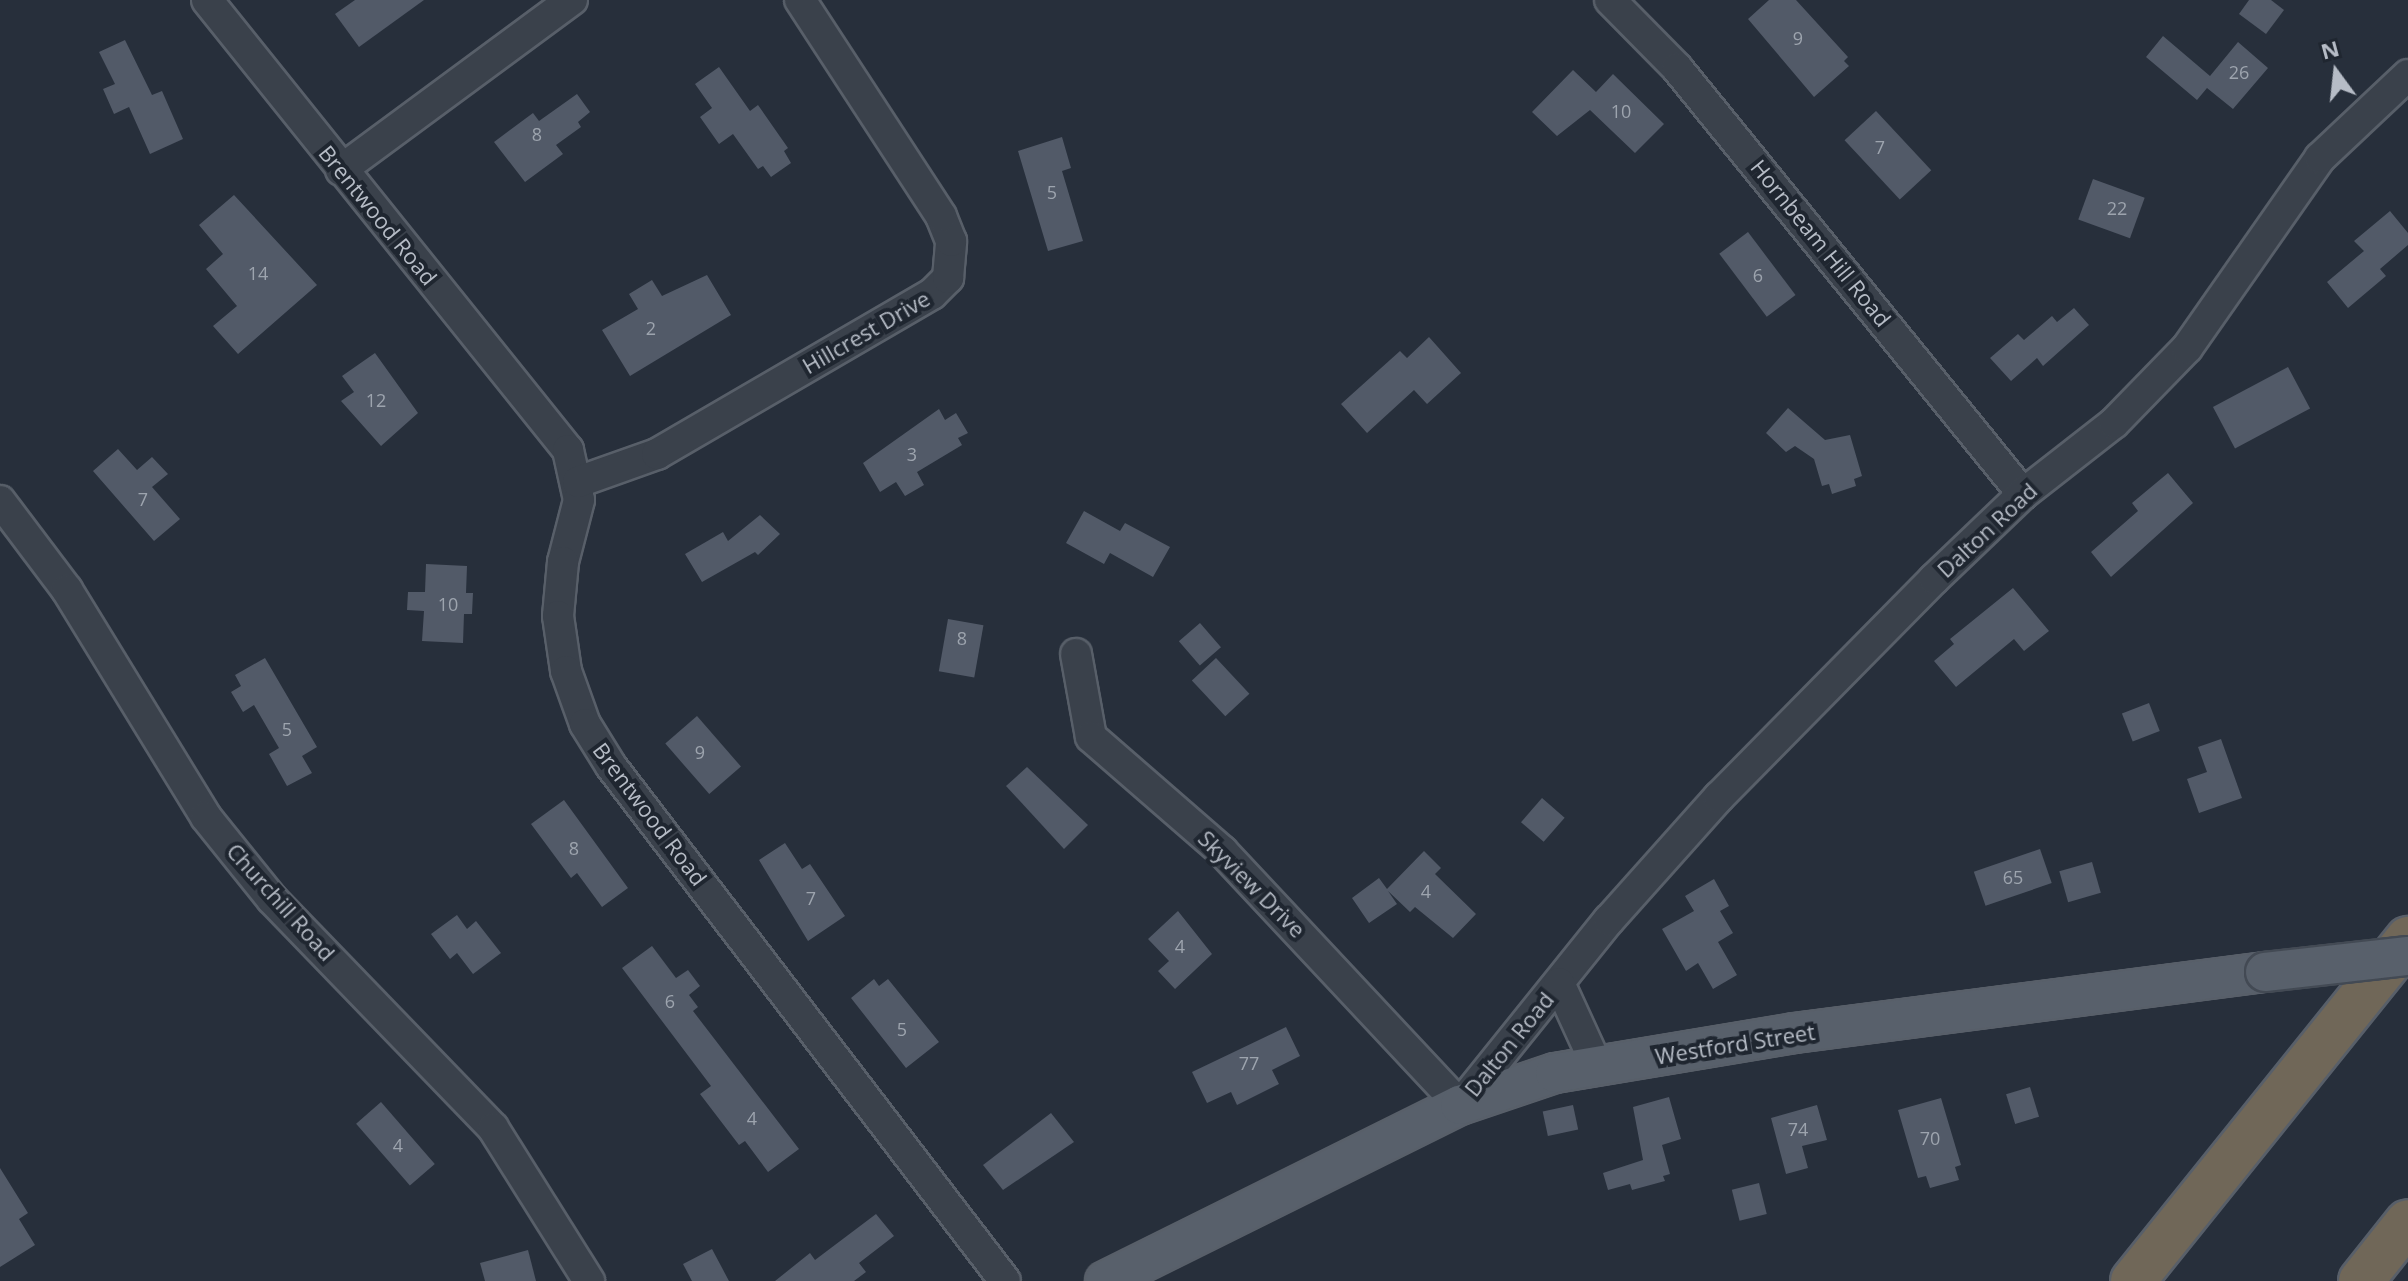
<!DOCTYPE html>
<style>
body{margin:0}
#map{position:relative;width:2408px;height:1281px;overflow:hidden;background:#272f3b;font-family:"Open Sans",sans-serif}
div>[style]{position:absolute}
.building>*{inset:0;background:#525a68;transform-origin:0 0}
.roads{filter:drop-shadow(2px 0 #585f69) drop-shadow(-2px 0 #585f69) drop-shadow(0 2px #585f69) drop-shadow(0 -2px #585f69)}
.minor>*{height:30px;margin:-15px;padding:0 15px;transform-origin:15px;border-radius:15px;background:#3a414b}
.major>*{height:38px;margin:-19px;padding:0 19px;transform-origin:19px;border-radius:19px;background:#58606b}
.highway>*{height:44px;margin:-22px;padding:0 22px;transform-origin:22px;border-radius:22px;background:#706758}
.bridges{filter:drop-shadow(2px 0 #434a54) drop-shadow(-2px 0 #434a54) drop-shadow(0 2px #434a54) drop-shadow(0 -2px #434a54)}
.major-bridge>*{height:38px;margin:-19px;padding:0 19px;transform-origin:19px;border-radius:19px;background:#58606b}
span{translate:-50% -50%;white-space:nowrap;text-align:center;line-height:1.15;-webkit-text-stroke:8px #1f2630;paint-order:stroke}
.number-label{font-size:18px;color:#9da4ae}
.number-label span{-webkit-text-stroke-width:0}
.street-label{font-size:22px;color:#b6bcc6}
.north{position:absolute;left:2296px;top:32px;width:80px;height:80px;-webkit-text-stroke:6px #1f2630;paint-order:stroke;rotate:345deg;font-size:22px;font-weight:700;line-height:32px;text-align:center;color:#b6bcc6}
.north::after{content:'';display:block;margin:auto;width:28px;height:36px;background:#b6bcc6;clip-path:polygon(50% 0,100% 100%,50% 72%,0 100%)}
</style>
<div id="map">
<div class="building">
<i style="clip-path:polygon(355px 0,424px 0,359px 47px,335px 14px)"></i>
<i style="clip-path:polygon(1769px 0,1796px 0,1848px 57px,1844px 61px,1849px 66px,1814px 97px,1748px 19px)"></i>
<i style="clip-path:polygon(2249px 0,2271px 0,2284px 10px,2266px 34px,2239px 14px)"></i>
<i style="clip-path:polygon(2163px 36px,2210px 76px,2238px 42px,2268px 68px,2233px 109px,2207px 88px,2197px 100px,2146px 57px)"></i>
<i style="clip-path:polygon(125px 40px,152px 95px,162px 91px,183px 139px,150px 154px,129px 107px,114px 114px,103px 89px,115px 84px,99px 52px)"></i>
<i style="clip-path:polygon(719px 67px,750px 111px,758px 105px,788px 148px,784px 151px,791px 163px,771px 177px,763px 166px,758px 169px,733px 134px,719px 144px,700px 117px,712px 108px,695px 84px)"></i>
<i style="clip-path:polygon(1573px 70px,1596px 92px,1613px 74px,1664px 124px,1635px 153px,1590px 110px,1557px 136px,1532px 112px)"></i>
<i style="clip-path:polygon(577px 94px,590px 112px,578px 122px,581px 127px,556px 145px,563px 154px,525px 182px,494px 142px,533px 113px,539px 121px)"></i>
<i style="left:1876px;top:111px;width:81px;height:43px;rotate:47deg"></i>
<i style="clip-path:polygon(1062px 137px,1071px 168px,1062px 171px,1083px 241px,1048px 251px,1018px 151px)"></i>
<i style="left:2093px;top:179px;width:55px;height:43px;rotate:20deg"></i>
<i style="clip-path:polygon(234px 195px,317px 285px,238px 354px,213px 326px,237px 306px,206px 269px,223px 254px,199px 225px)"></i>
<i style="clip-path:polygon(2390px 211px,2408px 233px,2408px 245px,2380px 269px,2386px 276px,2348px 308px,2327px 282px,2364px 251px,2354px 241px)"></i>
<i style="left:1748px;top:232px;width:79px;height:36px;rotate:53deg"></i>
<i style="clip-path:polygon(707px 275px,731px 315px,630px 376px,602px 330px,638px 309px,629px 294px,652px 280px,662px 296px)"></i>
<i style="clip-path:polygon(2074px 308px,2089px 325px,2043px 366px,2037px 358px,2011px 381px,1990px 358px,2018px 334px,2024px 340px,2052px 316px,2057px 322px)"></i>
<i style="clip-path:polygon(1429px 337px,1461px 373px,1427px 404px,1414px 390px,1367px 433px,1341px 404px,1400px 351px,1407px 358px)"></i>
<i style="clip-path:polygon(375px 353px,418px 413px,381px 446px,341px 401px,354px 392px,342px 376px)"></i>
<i style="left:2288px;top:367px;width:47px;height:85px;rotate:62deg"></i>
<i style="clip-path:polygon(1788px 408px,1825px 440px,1850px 435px,1862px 476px,1854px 479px,1856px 486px,1832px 494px,1829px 484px,1822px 486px,1814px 459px,1795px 446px,1786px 452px,1766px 433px)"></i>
<i style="clip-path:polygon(939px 409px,945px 420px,956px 413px,968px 433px,958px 438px,962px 445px,917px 472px,924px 485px,905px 496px,896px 482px,880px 492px,863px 463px)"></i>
<i style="clip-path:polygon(118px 449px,137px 470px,152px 457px,168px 474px,152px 487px,180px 519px,154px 541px,93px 471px)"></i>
<i style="clip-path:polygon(2168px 473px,2193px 503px,2111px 577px,2091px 552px,2138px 511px,2132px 503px)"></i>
<i style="clip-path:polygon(1084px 511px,1120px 531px,1125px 523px,1170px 547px,1153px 577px,1110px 553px,1104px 564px,1066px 543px)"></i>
<i style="clip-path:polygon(760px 515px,780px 534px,758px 555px,755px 552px,702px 582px,685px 554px,723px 532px,728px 541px)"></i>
<i style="clip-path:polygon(426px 564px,467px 566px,466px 593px,473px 593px,472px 614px,464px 614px,463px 643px,422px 641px,424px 611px,407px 610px,408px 592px,425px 592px)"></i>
<i style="clip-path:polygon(2013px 588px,2049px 631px,2024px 651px,2014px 639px,1956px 687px,1934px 661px,1954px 644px,1950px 639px)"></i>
<i style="left:948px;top:619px;width:36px;height:53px;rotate:10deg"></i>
<i style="left:1200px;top:623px;width:32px;height:28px;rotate:49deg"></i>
<i style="clip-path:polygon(265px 658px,317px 747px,302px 756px,312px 773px,287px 786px,269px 754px,279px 748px,254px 705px,243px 712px,231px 692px,241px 686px,235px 675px)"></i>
<i style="left:1216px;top:658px;width:49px;height:33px;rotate:47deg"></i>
<i style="left:2149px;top:703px;width:30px;height:29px;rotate:69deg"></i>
<i style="left:697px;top:716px;width:67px;height:42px;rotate:49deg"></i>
<i style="clip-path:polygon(2221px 739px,2242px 798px,2199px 813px,2187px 779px,2207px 772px,2198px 747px)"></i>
<i style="clip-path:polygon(1027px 767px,1088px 825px,1064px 849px,1006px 786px)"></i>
<i style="left:1542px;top:798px;width:30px;height:32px;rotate:41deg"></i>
<i style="clip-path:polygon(564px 800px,628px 888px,602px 907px,577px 873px,571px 878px,531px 824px)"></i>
<i style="clip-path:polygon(785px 843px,802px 869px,810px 864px,845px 916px,808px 941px,759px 860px)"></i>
<i style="left:2040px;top:849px;width:36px;height:70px;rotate:71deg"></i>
<i style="clip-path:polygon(1424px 851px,1441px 868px,1435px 874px,1476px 914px,1453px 938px,1415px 907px,1410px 912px,1388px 891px,1397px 904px,1369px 923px,1352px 898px,1379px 878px,1387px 889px)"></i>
<i style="left:2092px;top:862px;width:32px;height:34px;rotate:74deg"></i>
<i style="clip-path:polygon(1714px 879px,1729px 906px,1720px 911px,1733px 933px,1718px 942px,1737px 975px,1713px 989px,1698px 963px,1686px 971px,1662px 929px,1694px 911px,1685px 896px)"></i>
<i style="clip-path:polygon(1178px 911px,1212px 954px,1175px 989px,1158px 971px,1169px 961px,1148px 939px)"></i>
<i style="clip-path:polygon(457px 915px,467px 929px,476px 921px,501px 953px,473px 974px,457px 953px,450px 959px,431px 934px)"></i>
<i style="clip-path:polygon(652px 946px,676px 978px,688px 970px,700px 986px,689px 995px,698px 1007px,693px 1011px,799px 1149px,768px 1172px,745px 1141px,739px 1145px,700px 1094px,711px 1086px,622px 968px)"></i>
<i style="clip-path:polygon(874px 979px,879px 986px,888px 979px,939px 1042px,906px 1068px,851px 998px)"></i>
<i style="clip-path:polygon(1286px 1027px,1300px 1056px,1272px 1070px,1279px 1084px,1237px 1105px,1231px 1092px,1207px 1103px,1192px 1072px)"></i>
<i style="left:2030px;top:1087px;width:31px;height:25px;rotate:73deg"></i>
<i style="clip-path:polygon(1669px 1097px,1681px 1139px,1662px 1145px,1670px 1174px,1663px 1176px,1665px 1181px,1632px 1190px,1630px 1184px,1608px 1190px,1603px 1173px,1643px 1160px,1633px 1107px)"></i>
<i style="clip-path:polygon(1941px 1098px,1961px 1165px,1955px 1167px,1959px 1180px,1930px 1188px,1926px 1176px,1918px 1178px,1898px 1110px)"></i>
<i style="left:381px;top:1102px;width:82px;height:33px;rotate:49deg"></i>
<i style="left:1573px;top:1105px;width:25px;height:31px;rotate:78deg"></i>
<i style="clip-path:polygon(1817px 1105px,1827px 1140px,1802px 1146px,1808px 1168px,1786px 1174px,1771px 1118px)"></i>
<i style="clip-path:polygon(1051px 1113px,1074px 1142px,1003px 1190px,983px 1165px)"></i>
<i style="clip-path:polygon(0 1168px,28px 1213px,19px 1219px,35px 1245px,0 1267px)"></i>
<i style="left:1759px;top:1183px;width:32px;height:28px;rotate:76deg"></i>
<i style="clip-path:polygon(876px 1214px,894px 1236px,859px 1263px,866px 1272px,854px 1281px,775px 1281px,810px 1253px,815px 1260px)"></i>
<i style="clip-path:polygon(712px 1249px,729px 1281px,692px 1281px,683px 1264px)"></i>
<i style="clip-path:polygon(528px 1250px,536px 1281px,485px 1281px,480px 1263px)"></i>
</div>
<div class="roads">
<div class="minor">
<i style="left:207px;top:0;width:577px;rotate:51.26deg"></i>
<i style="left:568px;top:450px;width:51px;rotate:77.6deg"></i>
<i style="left:579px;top:500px;width:64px;rotate:104.5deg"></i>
<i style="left:563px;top:562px;width:54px;rotate:95.3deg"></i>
<i style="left:558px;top:616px;width:56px;rotate:81.7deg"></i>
<i style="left:566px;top:671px;width:56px;rotate:70.3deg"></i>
<i style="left:585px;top:724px;width:49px;rotate:58.2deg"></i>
<i style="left:611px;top:766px;width:648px;rotate:52.58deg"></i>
<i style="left:1610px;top:0;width:95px;rotate:45.4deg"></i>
<i style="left:1677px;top:68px;width:549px;rotate:50.92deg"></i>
<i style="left:341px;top:170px;width:287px;rotate:-36.4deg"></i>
<i style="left:578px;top:482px;width:84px;rotate:-19.5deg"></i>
<i style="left:657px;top:454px;width:318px;rotate:-30.2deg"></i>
<i style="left:932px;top:294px;width:23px;rotate:-45deg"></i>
<i style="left:948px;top:278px;width:37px;rotate:-85deg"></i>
<i style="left:951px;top:241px;width:27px;rotate:-112deg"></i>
<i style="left:941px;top:216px;width:258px;rotate:-123.1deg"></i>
<i style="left:0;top:501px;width:111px;rotate:53deg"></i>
<i style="left:67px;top:590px;width:266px;rotate:58.5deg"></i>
<i style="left:206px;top:817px;width:105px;rotate:51.2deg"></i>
<i style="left:272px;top:899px;width:318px;rotate:46deg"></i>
<i style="left:493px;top:1128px;width:181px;rotate:57.9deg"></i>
<i style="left:1076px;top:654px;width:84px;rotate:79.8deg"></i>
<i style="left:1091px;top:737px;width:174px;rotate:41deg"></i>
<i style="left:1222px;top:851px;width:348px;rotate:46.9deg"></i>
<i style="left:1460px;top:1105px;width:238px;rotate:-51.2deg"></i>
<i style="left:1609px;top:920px;width:165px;rotate:-48.2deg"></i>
<i style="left:1719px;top:797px;width:306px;rotate:-45.4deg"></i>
<i style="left:1934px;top:579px;width:123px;rotate:-43.7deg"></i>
<i style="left:2023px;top:494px;width:115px;rotate:-38deg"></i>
<i style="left:2114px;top:423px;width:105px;rotate:-45.8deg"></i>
<i style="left:2187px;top:348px;width:232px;rotate:-55deg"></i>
<i style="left:2320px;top:158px;width:121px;rotate:-43.3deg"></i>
<i style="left:1559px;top:983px;width:91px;rotate:65.4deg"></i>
</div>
<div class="major">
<i style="left:1105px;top:1281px;width:396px;rotate:-26.4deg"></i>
<i style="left:1460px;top:1105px;width:100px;rotate:-18.6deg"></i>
<i style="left:1555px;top:1073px;width:243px;rotate:-9.5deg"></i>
<i style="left:1795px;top:1033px;width:474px;rotate:-7.4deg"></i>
</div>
<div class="highway">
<i style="left:2133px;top:1281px;width:439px;rotate:-51.2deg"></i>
<i style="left:2361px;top:1281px;width:75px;rotate:-51.5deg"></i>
</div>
</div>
<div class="bridges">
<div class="major-bridge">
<i style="left:2265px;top:972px;width:144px;rotate:-6.4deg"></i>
</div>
</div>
<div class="number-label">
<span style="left:1798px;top:38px">9</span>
<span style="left:2239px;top:72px">26</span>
<span style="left:1621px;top:111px">10</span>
<span style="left:537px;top:134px">8</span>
<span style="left:1880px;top:147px">7</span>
<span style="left:1052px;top:192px">5</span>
<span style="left:2117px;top:208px">22</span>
<span style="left:258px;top:273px">14</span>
<span style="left:1758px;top:275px">6</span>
<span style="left:651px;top:328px">2</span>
<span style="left:376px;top:400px">12</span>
<span style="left:912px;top:454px">3</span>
<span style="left:143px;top:499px">7</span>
<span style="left:448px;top:604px">10</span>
<span style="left:962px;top:638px">8</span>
<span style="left:287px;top:729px">5</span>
<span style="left:700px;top:752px">9</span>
<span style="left:574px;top:848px">8</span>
<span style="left:2013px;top:877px">65</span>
<span style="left:1426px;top:891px">4</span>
<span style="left:811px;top:898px">7</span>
<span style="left:1180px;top:946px">4</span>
<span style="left:670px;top:1001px">6</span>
<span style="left:902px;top:1029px">5</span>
<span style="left:1249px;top:1063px">77</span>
<span style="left:752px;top:1118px">4</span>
<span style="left:1798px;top:1129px">74</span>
<span style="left:1930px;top:1138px">70</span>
<span style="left:398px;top:1145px">4</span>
</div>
<div class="street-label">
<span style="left:378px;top:215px;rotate:51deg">Brentwood Road</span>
<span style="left:1821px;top:243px;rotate:51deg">Hornbeam Hill Road</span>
<span style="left:866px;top:332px;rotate:-30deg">Hillcrest Drive</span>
<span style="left:1987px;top:530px;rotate:-43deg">Dalton Road</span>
<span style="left:650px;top:814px;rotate:53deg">Brentwood Road</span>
<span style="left:1252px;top:884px;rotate:45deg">Skyview Drive</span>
<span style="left:281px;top:902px;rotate:48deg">Churchill Road</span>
<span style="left:1509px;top:1044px;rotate:-51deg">Dalton Road</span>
<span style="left:1735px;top:1044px;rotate:-9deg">Westford Street</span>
</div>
<div class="north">N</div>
</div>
